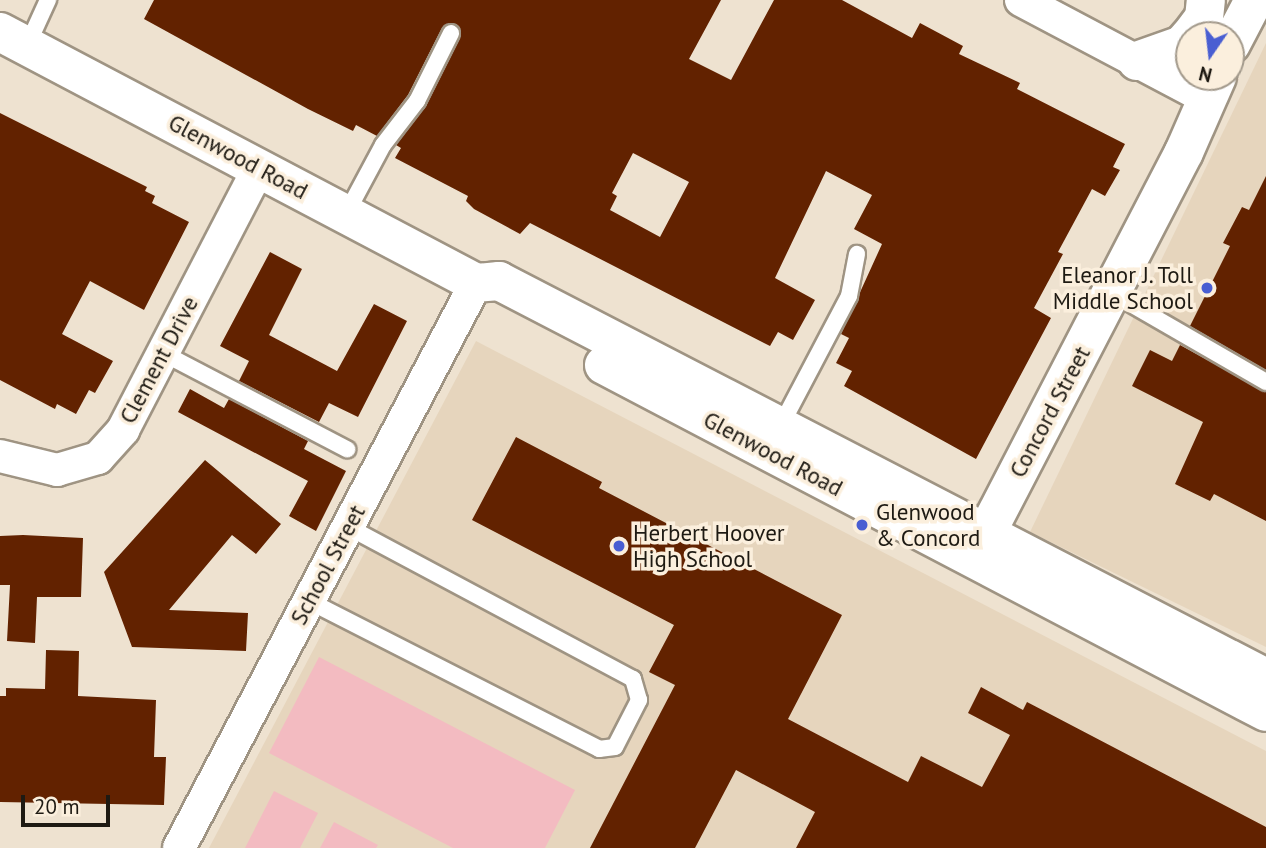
<!DOCTYPE html>
<style>
body{margin:0}
#map{position:relative;width:1266px;height:848px;overflow:hidden;background:#eee2d0;font-family:"PT Sans",sans-serif}
div>[style]{position:absolute}
.built>*{inset:0;background:#e6d5bd}
.green>*{inset:0;background:#f3bbc1}
.building>*{inset:0;background:#622200}
.roads{filter:drop-shadow(2px 0 #9f9483) drop-shadow(-2px 0 #9f9483) drop-shadow(0 2px #9f9483) drop-shadow(0 -2px #9f9483)}
.lane>*{height:16px;margin:-8px;padding:0 8px;transform-origin:8px;border-radius:8px;background:#fff}
.street>*{height:32px;margin:-16px;padding:0 16px;transform-origin:16px;border-radius:16px;background:#fff}
.secondary>*{height:38px;margin:-19px;padding:0 19px;transform-origin:19px;border-radius:19px;background:#fff}
.dots>*{width:19px;height:19px;translate:-50% -50%;box-sizing:border-box;border:4px solid #fbefdd;border-radius:50%}
span{translate:-50% -50%;white-space:nowrap;text-align:center;line-height:1.15;-webkit-text-stroke:7px #fbefdd;paint-order:stroke}
.street-label{font-size:23px;color:#1e1a13}
.poi-label{font-size:23px;color:#1e1a13}
.right{translate:-100% -50%;text-align:right}
.left{translate:0 -50%;text-align:left}
.north{position:absolute;left:1175px;top:21px;width:70px;height:70px;box-sizing:border-box;background:#fbefdd;border:2px solid #a39a8c;border-radius:50%;rotate:194deg;font-size:19px;font-weight:700;line-height:28px;text-align:center;color:#1e1a13}
.north::after{content:'';display:block;margin:auto;width:24px;height:32px;background:#495ed2;clip-path:polygon(50% 0,100% 100%,50% 72%,0 100%)}
.scale{position:absolute;left:21px;top:795px;width:89px;height:32px;box-sizing:border-box;border:4px solid #1e1a13;border-top:0;padding-left:9px;font-size:21px;line-height:24px;white-space:nowrap;color:#1e1a13;-webkit-text-stroke:5px #fbefdd;paint-order:stroke}
</style>
<div id="map">
<div class="built">
<i style="clip-path:polygon(1266px 43px,1266px 647px,1030px 532px)"></i>
<i style="clip-path:polygon(476px 341px,1266px 751px,1266px 848px,209px 848px)"></i>
</div>
<div class="green">
<i style="clip-path:polygon(319px 657px,575px 790px,545px 848px,453px 848px,269px 753px)"></i>
<i style="clip-path:polygon(274px 791px,318px 813px,300px 848px,245px 848px)"></i>
<i style="clip-path:polygon(334px 822px,378px 845px,376px 848px,320px 848px)"></i>
</div>
<div class="building">
<i style="clip-path:polygon(evenodd,154px 0,721px 0,689px 59px,731px 80px,774px 0,842px 0,912px 38px,920px 23px,963px 46px,959px 54px,1020px 83px,1017px 89px,1125px 144px,1113px 167px,1120px 170px,1105px 196px,1092px 189px,1058px 252px,1063px 254px,1034px 308px,1051px 318px,976px 459px,844px 386px,852px 371px,836px 363px,849px 338px,841px 334px,882px 244px,854px 229px,872px 195px,826px 171px,775px 278px,815px 300px,793px 340px,778px 332px,770px 346px,530px 223px,520px 234px,474px 209px,466px 201px,468px 196px,395px 158px,401px 148px,396px 145px,426px 106px,460px 38px,456px 24px,442px 28px,408px 95px,377px 136px,356px 125px,353px 131px,308px 109px,144px 19px,154px 0,633px 153px,689px 182px,660px 237px,610px 210px,617px 196px,612px 193px,633px 153px)"></i>
<i style="clip-path:polygon(0 113px,147px 187px,145px 191px,155px 196px,152px 203px,189px 222px,144px 310px,90px 281px,62px 334px,113px 361px,95px 393px,89px 390px,76px 414px,57px 404px,55px 409px,0 380px)"></i>
<i style="clip-path:polygon(1266px 176px,1266px 370px,1190px 326px,1230px 246px,1223px 243px,1242px 207px,1249px 210px)"></i>
<i style="clip-path:polygon(270px 252px,302px 269px,269px 335px,337px 371px,374px 304px,407px 321px,358px 417px,329px 403px,319px 422px,239px 381px,249px 361px,220px 346px)"></i>
<i style="clip-path:polygon(1180px 345px,1266px 392px,1266px 521px,1214px 494px,1210px 501px,1175px 484px,1203px 422px,1132px 386px,1150px 350px,1172px 361px)"></i>
<i style="clip-path:polygon(190px 389px,224px 408px,229px 399px,308px 441px,304px 449px,346px 471px,316px 531px,289px 516px,308px 481px,178px 412px)"></i>
<i style="clip-path:polygon(516px 437px,602px 482px,599px 488px,842px 615px,788px 719px,908px 782px,921px 756px,982px 787px,1010px 735px,968px 713px,981px 687px,1023px 710px,1027px 702px,1266px 827px,1266px 848px,796px 848px,815px 812px,736px 770px,695px 848px,590px 848px,675px 685px,649px 672px,674px 625px,472px 520px)"></i>
<i style="clip-path:polygon(205px 460px,281px 524px,256px 554px,232px 535px,169px 610px,248px 613px,246px 651px,132px 647px,104px 572px)"></i>
<i style="clip-path:polygon(23px 535px,83px 538px,81px 597px,37px 597px,35px 643px,7px 641px,10px 585px,0 585px,0 536px)"></i>
<i style="clip-path:polygon(46px 650px,79px 651px,78px 696px,156px 700px,154px 757px,166px 757px,164px 805px,0 802px,0 696px,6px 696px,6px 688px,45px 689px)"></i>
</div>
<div class="roads">
<div class="lane">
<i style="left:27px;top:46px;width:51px;rotate:-65.5deg"></i>
<i style="left:346px;top:214px;width:78px;rotate:-61.8deg"></i>
<i style="left:383px;top:145px;width:56px;rotate:-52.3deg"></i>
<i style="left:417px;top:101px;width:76px;rotate:-63.4deg"></i>
<i style="left:1112px;top:293px;width:178px;rotate:30deg"></i>
<i style="left:163px;top:353px;width:208px;rotate:27.6deg"></i>
<i style="left:780px;top:427px;width:148px;rotate:-62.2deg"></i>
<i style="left:849px;top:296px;width:43px;rotate:-79.2deg"></i>
<i style="left:309px;top:601px;width:326px;rotate:27deg"></i>
<i style="left:599px;top:749px;width:16px;rotate:-7deg"></i>
<i style="left:615px;top:747px;width:53px;rotate:-62.9deg"></i>
<i style="left:639px;top:700px;width:22px;rotate:-106deg"></i>
<i style="left:633px;top:679px;width:323px;rotate:-151.9deg"></i>
</div>
<div class="street">
<i style="left:1021px;top:0;width:212px;rotate:27.9deg"></i>
<i style="left:0;top:456px;width:59px;rotate:13.8deg"></i>
<i style="left:57px;top:470px;width:43px;rotate:-16.3deg"></i>
<i style="left:98px;top:458px;width:38px;rotate:-48deg"></i>
<i style="left:123px;top:430px;width:295px;rotate:-62.6deg"></i>
<i style="left:179px;top:848px;width:638px;rotate:-62.27deg"></i>
</div>
<div class="secondary">
<i style="left:0;top:32px;width:538px;rotate:27.8deg"></i>
<i style="left:476px;top:283px;width:23px;rotate:-5deg"></i>
<i style="left:499px;top:281px;width:864px;rotate:27.37deg"></i>
<i style="left:1191px;top:35px;width:21px;rotate:-53deg"></i>
<i style="left:1204px;top:18px;width:18px;rotate:-84deg"></i>
<i style="left:1231px;top:44px;width:50px;rotate:-62.4deg"></i>
<i style="left:1137px;top:61px;width:48px;rotate:-19.6deg"></i>
<i style="left:1182px;top:45px;width:11px;rotate:-49deg"></i>
<i style="left:604px;top:365px;width:747px;rotate:27.66deg"></i>
<i style="left:974px;top:557px;width:456px;rotate:-62.6deg"></i>
<i style="left:1184px;top:152px;width:82px;rotate:-66.3deg"></i>
</div>
</div>
<div class="dots">
<i style="left:1207px;top:288px;background:#495ed2"></i>
<i style="left:862px;top:525px;background:#495ed2"></i>
<i style="left:619px;top:546px;background:#495ed2"></i>
</div>
<div class="street-label">
<span style="left:238px;top:157px;rotate:28deg">Glenwood Road</span>
<span style="left:159px;top:360px;rotate:-62deg">Clement Drive</span>
<span style="left:1050px;top:412px;rotate:-62deg">Concord Street</span>
<span style="left:773px;top:454px;rotate:28deg">Glenwood Road</span>
<span style="left:328px;top:565px;rotate:-62deg">School Street</span>
</div>
<div class="poi-label">
<span class="right" style="left:1193px;top:288px">Eleanor J. Toll<br>Middle School</span>
<span class="left" style="left:876px;top:525px">Glenwood<br>&amp; Concord</span>
<span class="left" style="left:633px;top:546px">Herbert Hoover<br>High School</span>
</div>
<div class="north">N</div>
<div class="scale">20 m</div>
</div>
